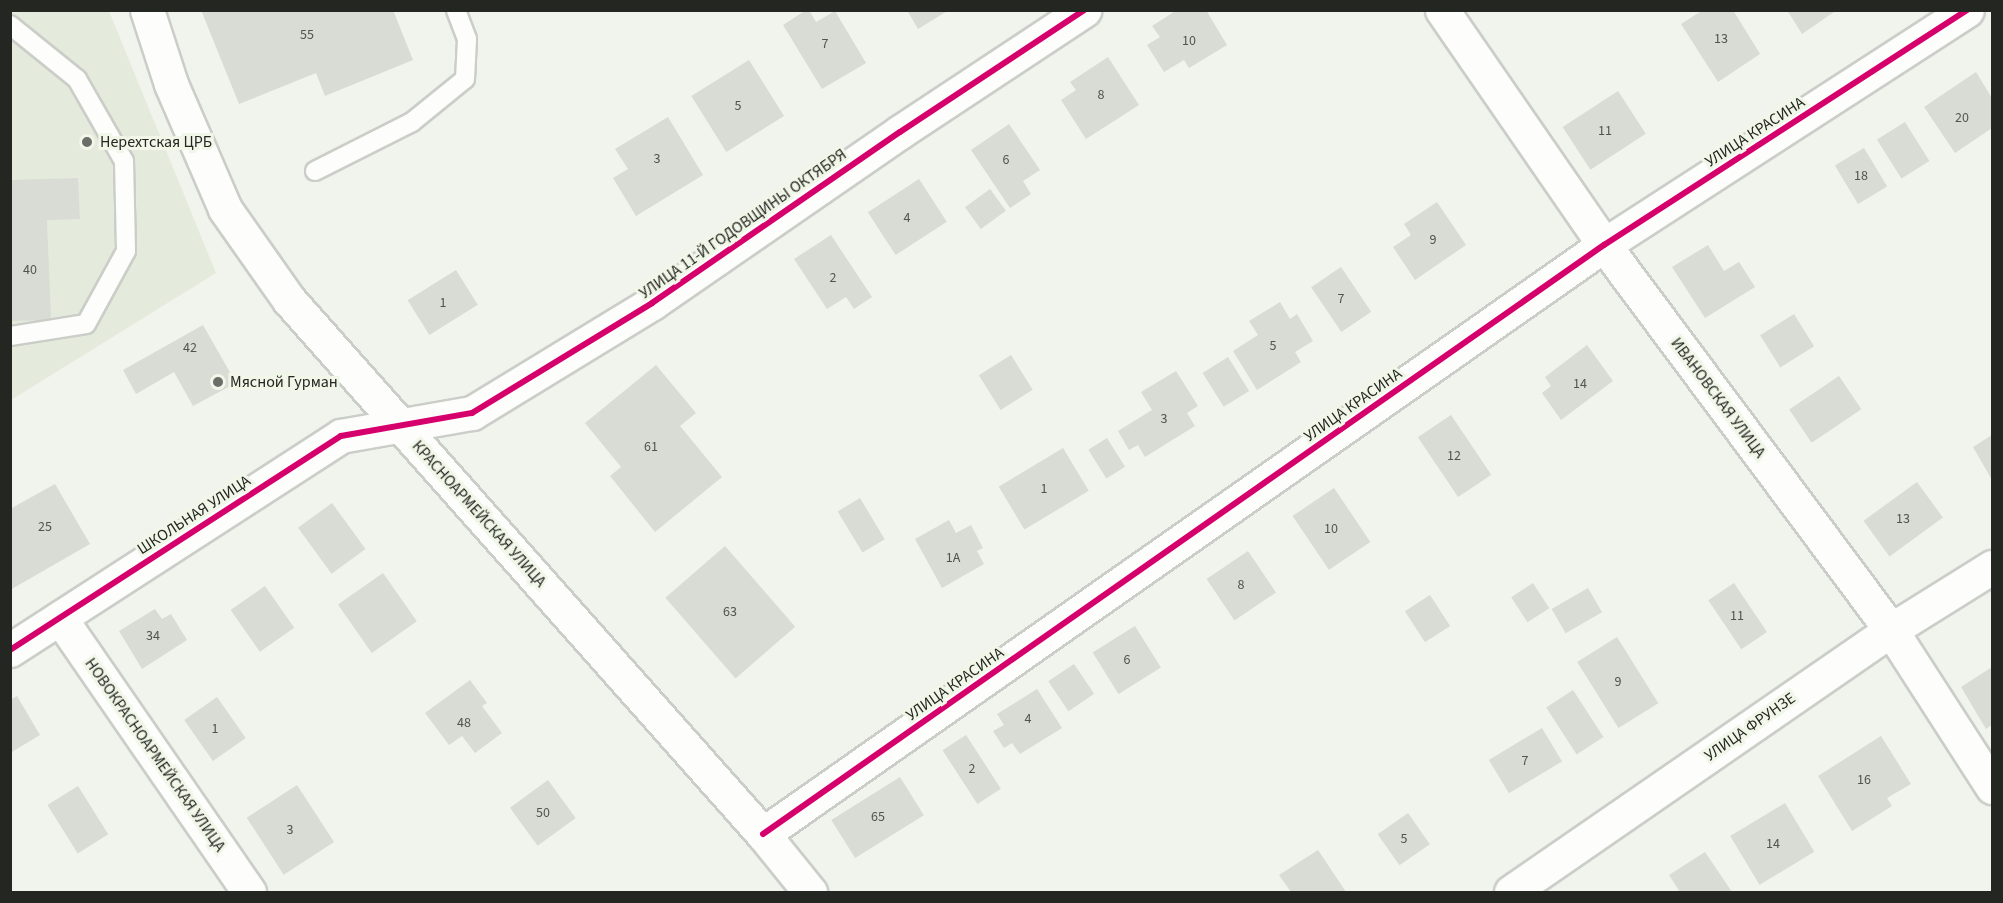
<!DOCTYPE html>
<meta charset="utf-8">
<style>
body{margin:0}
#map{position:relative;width:2003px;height:903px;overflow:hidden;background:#f0f4ec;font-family:"Source Sans 3",sans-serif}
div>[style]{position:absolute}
.built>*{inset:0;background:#e5ebdc}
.building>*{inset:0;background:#d9dbd5;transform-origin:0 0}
.roads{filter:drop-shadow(2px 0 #cbcec8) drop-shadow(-2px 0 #cbcec8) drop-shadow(0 2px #cbcec8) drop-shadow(0 -2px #cbcec8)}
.service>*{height:18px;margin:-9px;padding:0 9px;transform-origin:9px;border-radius:9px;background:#fdfdfc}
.minor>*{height:33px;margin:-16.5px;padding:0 16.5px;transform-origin:16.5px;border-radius:16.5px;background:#fdfdfc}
.tertiary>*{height:33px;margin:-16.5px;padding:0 16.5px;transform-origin:16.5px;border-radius:16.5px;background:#fdfdfc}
.cycleway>*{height:6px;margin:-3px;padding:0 3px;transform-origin:3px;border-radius:3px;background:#d6006c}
.dots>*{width:16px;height:16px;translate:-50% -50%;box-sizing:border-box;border:3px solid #f1f7e8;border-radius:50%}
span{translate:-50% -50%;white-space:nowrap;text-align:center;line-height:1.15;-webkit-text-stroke:6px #f1f7e8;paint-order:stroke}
.number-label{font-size:14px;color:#51534e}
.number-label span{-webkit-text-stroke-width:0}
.street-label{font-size:16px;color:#242621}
.poi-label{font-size:16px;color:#242621}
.left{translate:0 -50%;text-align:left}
.frame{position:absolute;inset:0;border:12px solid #242621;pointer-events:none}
</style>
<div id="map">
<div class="built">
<i style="clip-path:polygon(11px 11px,109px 11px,216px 273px,11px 400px)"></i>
</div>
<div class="building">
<i style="clip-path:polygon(201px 10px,393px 10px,413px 60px,325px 96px,316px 73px,239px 104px)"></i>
<i style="clip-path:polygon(806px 10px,809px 10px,816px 22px,835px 11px,866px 63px,822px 89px,783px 25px)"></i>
<i style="clip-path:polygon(907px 10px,949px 10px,918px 29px)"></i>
<i style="clip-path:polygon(1177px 10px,1206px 10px,1227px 45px,1189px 68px,1184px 60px,1164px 72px,1147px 45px,1160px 37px,1152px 26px)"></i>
<i style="clip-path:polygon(1703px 10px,1733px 10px,1760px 54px,1718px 82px,1681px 24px)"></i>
<i style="clip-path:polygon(1787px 10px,1837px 10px,1802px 34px)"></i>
<i style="clip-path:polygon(1108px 57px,1139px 105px,1086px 139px,1061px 100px,1076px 90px,1070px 82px)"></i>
<i style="left:749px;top:60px;width:66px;height:68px;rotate:58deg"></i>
<i style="clip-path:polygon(1976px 72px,1992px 98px,1992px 128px,1955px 153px,1924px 107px)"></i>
<i style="left:1618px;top:91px;width:51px;height:66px;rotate:57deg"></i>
<i style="clip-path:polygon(668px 117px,703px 175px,636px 216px,613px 178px,628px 169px,615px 149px)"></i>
<i style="left:1905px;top:122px;width:46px;height:33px;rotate:58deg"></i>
<i style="clip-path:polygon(1009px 124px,1040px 170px,1023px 181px,1031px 194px,1010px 208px,971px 150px)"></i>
<i style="left:1864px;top:148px;width:45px;height:34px;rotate:59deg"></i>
<i style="clip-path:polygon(78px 178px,80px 219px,47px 220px,51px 320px,10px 321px,10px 180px)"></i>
<i style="left:919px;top:179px;width:51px;height:61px;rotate:57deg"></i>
<i style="left:990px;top:189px;width:27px;height:31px;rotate:54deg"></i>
<i style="clip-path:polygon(1437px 202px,1466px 245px,1415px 280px,1393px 247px,1411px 235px,1404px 224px)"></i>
<i style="clip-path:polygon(831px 235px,872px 297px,854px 309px,846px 297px,827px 309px,794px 259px)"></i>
<i style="clip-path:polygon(1708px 245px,1724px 271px,1739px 262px,1755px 287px,1705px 318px,1672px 267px)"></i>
<i style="left:1341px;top:267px;width:54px;height:36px;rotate:56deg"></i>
<i style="left:456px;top:270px;width:41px;height:57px;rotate:58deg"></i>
<i style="clip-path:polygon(1280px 302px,1290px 319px,1297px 314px,1313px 341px,1295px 352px,1301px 362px,1257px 390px,1233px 351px,1258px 335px,1249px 321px)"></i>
<i style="left:1794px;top:314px;width:38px;height:40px;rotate:58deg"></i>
<i style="clip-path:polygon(203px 325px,236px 383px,193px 406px,174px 372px,136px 394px,123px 370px)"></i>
<i style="clip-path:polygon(1587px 345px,1613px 381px,1561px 420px,1542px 393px,1551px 386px,1545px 377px)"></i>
<i style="left:1011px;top:355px;width:41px;height:38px;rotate:58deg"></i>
<i style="left:1228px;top:357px;width:40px;height:30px;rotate:58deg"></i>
<i style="clip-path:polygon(656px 365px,696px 413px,680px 426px,722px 477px,655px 532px,610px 476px,621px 467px,585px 423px)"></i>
<i style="clip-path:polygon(1176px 371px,1198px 406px,1187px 413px,1195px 426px,1145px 457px,1138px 445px,1129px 450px,1118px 431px,1152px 410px,1141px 392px)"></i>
<i style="left:1839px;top:376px;width:40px;height:60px;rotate:56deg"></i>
<i style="left:1451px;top:415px;width:72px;height:40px;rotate:56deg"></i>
<i style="clip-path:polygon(1992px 435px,1992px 480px,1973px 447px)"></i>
<i style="left:1107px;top:438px;width:34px;height:22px;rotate:58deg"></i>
<i style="left:1063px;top:448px;width:50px;height:75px;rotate:59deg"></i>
<i style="left:1917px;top:482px;width:44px;height:66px;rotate:54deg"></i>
<i style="clip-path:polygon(55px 484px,90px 544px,10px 590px,10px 509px)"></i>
<i style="left:1334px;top:488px;width:65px;height:50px;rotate:56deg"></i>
<i style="left:860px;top:498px;width:48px;height:26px;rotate:59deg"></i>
<i style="left:332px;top:503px;width:57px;height:42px;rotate:54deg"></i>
<i style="clip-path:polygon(949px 520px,956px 533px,971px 525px,983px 548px,977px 551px,984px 564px,942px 588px,915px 539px)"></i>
<i style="left:725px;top:546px;width:107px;height:79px;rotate:49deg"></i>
<i style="left:1248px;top:551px;width:50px;height:50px;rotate:56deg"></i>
<i style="left:383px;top:573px;width:59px;height:55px;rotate:55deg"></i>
<i style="left:1533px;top:583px;width:30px;height:26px;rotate:57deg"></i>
<i style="left:1734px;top:583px;width:59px;height:31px;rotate:56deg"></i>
<i style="left:265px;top:586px;width:51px;height:42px;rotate:55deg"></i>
<i style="left:1588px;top:588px;width:28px;height:42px;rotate:60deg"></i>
<i style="left:1430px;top:595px;width:37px;height:30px;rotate:57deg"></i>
<i style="clip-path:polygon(155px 609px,162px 619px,171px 614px,187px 640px,142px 669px,119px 631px)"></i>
<i style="left:1135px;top:626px;width:49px;height:50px;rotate:58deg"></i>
<i style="left:1617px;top:637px;width:78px;height:47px;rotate:58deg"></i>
<i style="left:1074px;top:664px;width:36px;height:31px;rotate:56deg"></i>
<i style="clip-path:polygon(1992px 667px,1992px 725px,1986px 729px,1961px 687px)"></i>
<i style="clip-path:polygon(470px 680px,487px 703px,482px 706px,502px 733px,475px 753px,462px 736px,449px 745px,425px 713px)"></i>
<i style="clip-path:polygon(1037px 689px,1062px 728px,1020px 754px,1012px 743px,1004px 748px,993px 731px,1004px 725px,997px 714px)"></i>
<i style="left:1573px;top:690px;width:56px;height:32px;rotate:57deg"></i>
<i style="clip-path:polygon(17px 696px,40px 735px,10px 753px,10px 700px)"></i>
<i style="left:217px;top:697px;width:50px;height:40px;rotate:55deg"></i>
<i style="left:1542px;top:728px;width:39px;height:62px;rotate:59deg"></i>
<i style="left:966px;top:735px;width:64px;height:28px;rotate:57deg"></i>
<i style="clip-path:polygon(1881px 736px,1911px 784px,1887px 798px,1892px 806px,1852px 831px,1818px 776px)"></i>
<i style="left:900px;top:777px;width:45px;height:81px;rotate:58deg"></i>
<i style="left:548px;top:780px;width:47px;height:47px;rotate:54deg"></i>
<i style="left:297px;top:785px;width:68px;height:60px;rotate:57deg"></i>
<i style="left:78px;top:786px;width:57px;height:36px;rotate:58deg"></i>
<i style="left:1785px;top:803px;width:57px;height:64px;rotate:59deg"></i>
<i style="left:1408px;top:813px;width:38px;height:37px;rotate:55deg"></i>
<i style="clip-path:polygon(1318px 850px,1346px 892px,1291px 892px,1279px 875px)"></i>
<i style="clip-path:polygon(1705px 852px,1732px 892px,1680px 892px,1669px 875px)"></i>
</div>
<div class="roads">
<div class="service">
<i style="left:10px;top:25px;width:86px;rotate:38.9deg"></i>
<i style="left:77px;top:79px;width:95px;rotate:60.2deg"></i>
<i style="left:124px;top:161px;width:90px;rotate:88.7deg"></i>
<i style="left:126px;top:251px;width:83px;rotate:118.7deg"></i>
<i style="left:86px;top:324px;width:77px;rotate:171deg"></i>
<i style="left:315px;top:171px;width:109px;rotate:-26.8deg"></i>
<i style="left:412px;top:122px;width:68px;rotate:-39.1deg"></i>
<i style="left:465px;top:79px;width:40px;rotate:-87.1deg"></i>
<i style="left:467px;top:39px;width:31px;rotate:-111deg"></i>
</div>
<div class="minor">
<i style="left:1442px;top:10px;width:285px;rotate:55.4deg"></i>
<i style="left:1604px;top:245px;width:480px;rotate:53.3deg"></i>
<i style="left:1891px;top:630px;width:187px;rotate:57.2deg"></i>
<i style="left:60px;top:618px;width:333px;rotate:55.4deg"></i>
<i style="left:10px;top:650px;width:394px;rotate:-32.9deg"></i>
<i style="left:341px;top:436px;width:133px;rotate:-10deg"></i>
<i style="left:472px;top:413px;width:211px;rotate:-31.4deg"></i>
<i style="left:652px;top:303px;width:301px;rotate:-34.6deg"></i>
<i style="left:900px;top:132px;width:221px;rotate:-33.5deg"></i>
<i style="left:763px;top:834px;width:1027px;rotate:-35.01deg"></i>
<i style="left:1604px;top:245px;width:432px;rotate:-32.9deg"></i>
<i style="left:1511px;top:892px;width:462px;rotate:-34.6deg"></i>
<i style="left:1891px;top:630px;width:119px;rotate:-32deg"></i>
</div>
<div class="tertiary">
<i style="left:147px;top:10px;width:78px;rotate:72deg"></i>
<i style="left:171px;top:84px;width:136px;rotate:66.6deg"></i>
<i style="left:225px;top:209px;width:111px;rotate:54.9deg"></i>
<i style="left:289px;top:300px;width:714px;rotate:48.41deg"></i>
<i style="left:763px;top:834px;width:75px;rotate:51deg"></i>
</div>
</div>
<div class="cycleway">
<i style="left:10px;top:650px;width:394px;rotate:-32.9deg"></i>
<i style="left:341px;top:436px;width:133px;rotate:-10deg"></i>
<i style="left:472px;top:413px;width:211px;rotate:-31.4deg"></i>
<i style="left:652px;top:303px;width:301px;rotate:-34.6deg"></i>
<i style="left:900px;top:132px;width:221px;rotate:-33.5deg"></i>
<i style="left:763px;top:834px;width:1027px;rotate:-35.01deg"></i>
<i style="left:1604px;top:245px;width:432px;rotate:-32.9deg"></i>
</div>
<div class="dots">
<i style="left:87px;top:142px;background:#6b6e68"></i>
<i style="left:218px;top:382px;background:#6b6e68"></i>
</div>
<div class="number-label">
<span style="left:307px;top:35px">55</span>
<span style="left:1721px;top:39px">13</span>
<span style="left:1189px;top:41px">10</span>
<span style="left:825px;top:44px">7</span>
<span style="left:1101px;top:95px">8</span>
<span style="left:738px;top:106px">5</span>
<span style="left:1962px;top:118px">20</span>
<span style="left:1605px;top:131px">11</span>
<span style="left:657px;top:159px">3</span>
<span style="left:1006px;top:160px">6</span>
<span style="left:1861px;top:176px">18</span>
<span style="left:907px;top:218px">4</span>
<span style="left:1433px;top:240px">9</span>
<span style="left:30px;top:270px">40</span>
<span style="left:833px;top:278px">2</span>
<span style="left:1341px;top:299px">7</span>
<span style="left:443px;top:303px">1</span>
<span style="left:1273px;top:346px">5</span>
<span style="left:190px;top:348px">42</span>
<span style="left:1580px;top:384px">14</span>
<span style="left:1164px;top:419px">3</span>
<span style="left:651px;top:447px">61</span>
<span style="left:1454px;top:456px">12</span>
<span style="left:1044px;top:489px">1</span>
<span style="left:1903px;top:519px">13</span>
<span style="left:45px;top:527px">25</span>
<span style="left:1331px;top:529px">10</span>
<span style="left:953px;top:558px">1А</span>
<span style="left:1241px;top:585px">8</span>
<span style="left:730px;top:612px">63</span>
<span style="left:1737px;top:616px">11</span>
<span style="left:153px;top:636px">34</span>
<span style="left:1127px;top:660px">6</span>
<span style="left:1618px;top:682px">9</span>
<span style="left:1028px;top:719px">4</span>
<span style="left:464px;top:723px">48</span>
<span style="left:215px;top:729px">1</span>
<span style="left:1525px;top:761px">7</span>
<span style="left:972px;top:769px">2</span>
<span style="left:1864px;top:780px">16</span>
<span style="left:543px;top:813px">50</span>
<span style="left:878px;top:817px">65</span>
<span style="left:290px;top:830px">3</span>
<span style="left:1404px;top:839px">5</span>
<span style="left:1773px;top:844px">14</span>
</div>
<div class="street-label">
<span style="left:1755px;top:132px;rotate:-33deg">УЛИЦА КРАСИНА</span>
<span style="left:743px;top:224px;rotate:-35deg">УЛИЦА 11-Й ГОДОВЩИНЫ ОКТЯБРЯ</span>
<span style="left:1718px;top:398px;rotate:53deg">ИВАНОВСКАЯ УЛИЦА</span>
<span style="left:1353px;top:405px;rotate:-35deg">УЛИЦА КРАСИНА</span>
<span style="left:479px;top:514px;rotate:48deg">КРАСНОАРМЕЙСКАЯ УЛИЦА</span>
<span style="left:194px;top:515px;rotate:-33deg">ШКОЛЬНАЯ УЛИЦА</span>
<span style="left:955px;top:684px;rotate:-35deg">УЛИЦА КРАСИНА</span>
<span style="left:1750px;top:727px;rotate:-35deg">УЛИЦА ФРУНЗЕ</span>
<span style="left:155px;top:755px;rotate:55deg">НОВОКРАСНОАРМЕЙСКАЯ УЛИЦА</span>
</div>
<div class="poi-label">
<span class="left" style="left:100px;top:142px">Нерехтская ЦРБ</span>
<span class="left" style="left:230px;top:382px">Мясной Гурман</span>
</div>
<div class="frame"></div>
</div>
